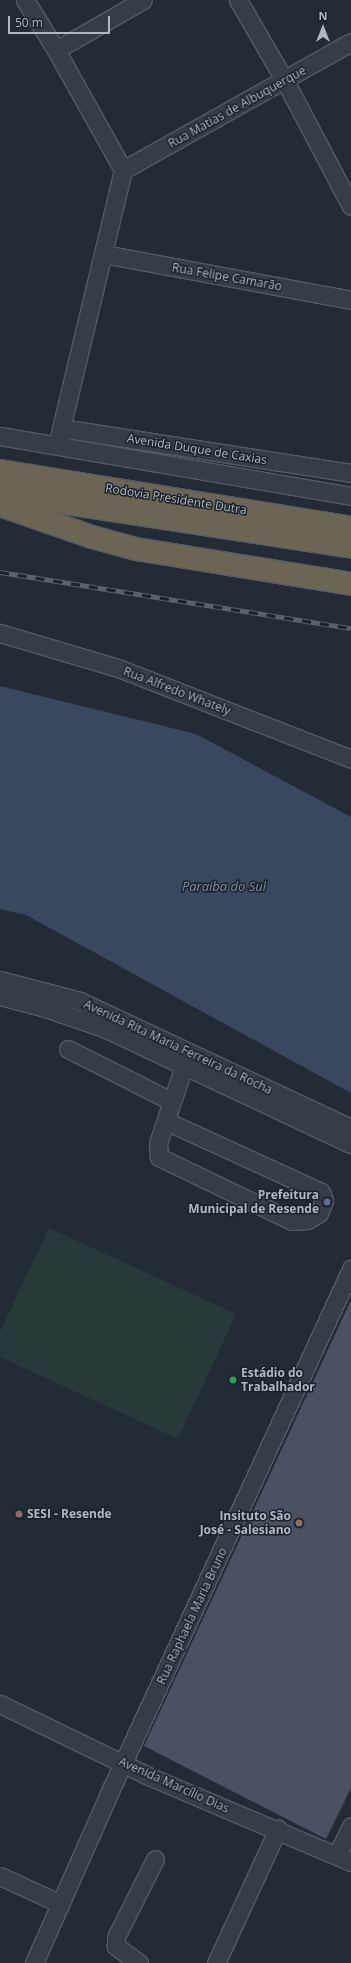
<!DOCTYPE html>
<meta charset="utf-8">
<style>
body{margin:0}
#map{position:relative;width:351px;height:1963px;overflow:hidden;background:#232b37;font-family:"Open Sans",sans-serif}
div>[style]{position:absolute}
.green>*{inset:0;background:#28393a}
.water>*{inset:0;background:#3a485f}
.building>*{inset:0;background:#4a5261}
.roads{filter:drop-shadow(1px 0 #545b65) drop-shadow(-1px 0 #545b65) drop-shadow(0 1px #545b65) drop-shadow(0 -1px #545b65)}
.minor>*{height:17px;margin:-8.5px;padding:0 8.5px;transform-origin:8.5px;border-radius:8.5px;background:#373d48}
.highway>*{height:22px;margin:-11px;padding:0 11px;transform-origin:11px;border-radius:11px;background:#6d6554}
.rail>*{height:4.5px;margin-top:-2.25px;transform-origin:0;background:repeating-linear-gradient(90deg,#1c222c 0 9px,#59616e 0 18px);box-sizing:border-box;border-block:1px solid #59616e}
.dots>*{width:11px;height:11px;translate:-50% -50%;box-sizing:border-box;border:2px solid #1c222c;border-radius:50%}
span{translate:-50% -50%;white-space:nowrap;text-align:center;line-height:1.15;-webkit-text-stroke:3px #1c222c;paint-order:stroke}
.street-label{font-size:12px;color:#b1b8c4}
.poi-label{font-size:12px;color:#b1b8c4;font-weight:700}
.right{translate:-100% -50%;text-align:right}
.left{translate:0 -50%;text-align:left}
.water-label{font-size:13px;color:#7c8eaa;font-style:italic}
.north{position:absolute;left:303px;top:8px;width:40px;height:40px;-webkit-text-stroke:3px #1c222c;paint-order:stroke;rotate:0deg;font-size:11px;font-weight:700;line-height:16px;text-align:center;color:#b1b8c4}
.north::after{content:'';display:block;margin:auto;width:14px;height:18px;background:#b1b8c4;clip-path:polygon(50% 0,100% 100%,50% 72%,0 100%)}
.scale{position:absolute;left:8px;top:16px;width:102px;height:18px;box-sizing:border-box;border:2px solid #b1b8c4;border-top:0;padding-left:5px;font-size:12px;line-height:14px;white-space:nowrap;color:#b1b8c4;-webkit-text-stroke:3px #1c222c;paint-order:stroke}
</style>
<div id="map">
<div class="green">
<i style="clip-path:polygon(49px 1228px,236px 1314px,178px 1439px,0 1357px,0 1332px)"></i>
</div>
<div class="water">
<i style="clip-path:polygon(0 686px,196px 734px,351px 817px,351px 1093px,26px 915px,0 909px)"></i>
</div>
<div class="building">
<i style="clip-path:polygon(351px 1300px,351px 1788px,326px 1839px,144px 1746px)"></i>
</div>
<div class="roads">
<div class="minor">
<i style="left:25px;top:0;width:59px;rotate:58.2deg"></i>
<i style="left:56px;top:50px;width:137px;rotate:60.8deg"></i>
<i style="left:123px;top:170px;width:265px;rotate:103.5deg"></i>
<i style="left:238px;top:0;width:94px;rotate:59.9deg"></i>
<i style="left:285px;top:81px;width:141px;rotate:62.2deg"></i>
<i style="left:56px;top:50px;width:100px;rotate:-29.9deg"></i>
<i style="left:123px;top:170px;width:261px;rotate:-29.3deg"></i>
<i style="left:103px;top:254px;width:252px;rotate:10.5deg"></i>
<i style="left:0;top:436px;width:356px;rotate:9.7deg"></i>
<i style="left:59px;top:439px;width:11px;rotate:-80deg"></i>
<i style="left:61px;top:428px;width:293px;rotate:8.8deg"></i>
<i style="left:0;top:633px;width:123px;rotate:16.5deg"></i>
<i style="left:118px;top:668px;width:250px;rotate:21.3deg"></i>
<i style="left:0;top:980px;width:83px;rotate:14.7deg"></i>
<i style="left:80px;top:1001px;width:299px;rotate:25.1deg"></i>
<i style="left:0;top:996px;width:47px;rotate:14.9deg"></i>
<i style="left:45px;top:1008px;width:62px;rotate:18.7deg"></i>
<i style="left:104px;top:1028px;width:273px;rotate:25.2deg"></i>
<i style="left:68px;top:1049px;width:115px;rotate:26.8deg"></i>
<i style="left:166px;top:1121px;width:170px;rotate:24.6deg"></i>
<i style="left:321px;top:1192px;width:9px;rotate:69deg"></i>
<i style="left:324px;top:1200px;width:14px;rotate:111deg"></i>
<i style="left:319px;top:1213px;width:13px;rotate:148deg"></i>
<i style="left:308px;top:1220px;width:16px;rotate:176deg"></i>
<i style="left:292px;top:1221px;width:148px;rotate:-154.3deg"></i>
<i style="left:159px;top:1157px;width:14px;rotate:-94deg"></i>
<i style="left:158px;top:1143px;width:81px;rotate:-71.3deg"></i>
<i style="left:0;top:1704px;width:162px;rotate:25.9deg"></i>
<i style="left:146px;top:1775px;width:223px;rotate:23deg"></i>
<i style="left:337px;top:1855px;width:32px;rotate:-64deg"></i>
<i style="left:0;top:1876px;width:67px;rotate:24.7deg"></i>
<i style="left:34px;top:1963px;width:190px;rotate:-66.1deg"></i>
<i style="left:111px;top:1789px;width:573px;rotate:-65.22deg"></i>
<i style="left:139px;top:1963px;width:29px;rotate:-144deg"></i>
<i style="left:116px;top:1946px;width:9px;rotate:-90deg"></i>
<i style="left:116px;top:1937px;width:87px;rotate:-63.4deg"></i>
<i style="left:216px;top:1963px;width:148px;rotate:-65.2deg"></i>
</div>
<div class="highway">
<i style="left:0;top:471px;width:356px;rotate:9.2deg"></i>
<i style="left:0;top:493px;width:355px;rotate:8.7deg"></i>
<i style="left:0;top:505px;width:97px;rotate:19.2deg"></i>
<i style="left:92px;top:537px;width:46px;rotate:15.3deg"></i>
<i style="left:136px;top:549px;width:218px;rotate:9.2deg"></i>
</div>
</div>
<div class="rail">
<i style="left:0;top:572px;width:355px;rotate:9.1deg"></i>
</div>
<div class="dots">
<i style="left:327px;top:1202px;background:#5c6f8a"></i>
<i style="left:233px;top:1380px;background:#2e9e5b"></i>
<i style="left:19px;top:1514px;background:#8d6e63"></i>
<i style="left:299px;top:1523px;background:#8d6e63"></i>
</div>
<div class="street-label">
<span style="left:237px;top:107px;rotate:-29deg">Rua Matias de Albuquerque</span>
<span style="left:227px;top:277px;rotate:10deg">Rua Felipe Camarão</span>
<span style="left:197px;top:449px;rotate:9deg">Avenida Duque de Caxias</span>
<span style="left:176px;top:499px;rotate:9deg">Rodovia Presidente Dutra</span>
<span style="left:177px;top:691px;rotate:21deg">Rua Alfredo Whately</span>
<span style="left:178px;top:1047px;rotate:25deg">Avenida Rita Maria Ferreira da Rocha</span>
<span style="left:192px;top:1616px;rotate:-65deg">Rua Raphaela Maria Bruno</span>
<span style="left:174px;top:1785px;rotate:24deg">Avenida Marcílio Dias</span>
</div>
<div class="poi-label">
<span class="right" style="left:319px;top:1202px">Prefeitura<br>Municipal de Resende</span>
<span class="left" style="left:241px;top:1380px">Estádio do<br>Trabalhador</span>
<span class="left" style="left:27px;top:1514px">SESI - Resende</span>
<span class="right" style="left:291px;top:1523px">Insituto São<br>José - Salesiano</span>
</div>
<div class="water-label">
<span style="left:224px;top:886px">Paraiba do Sul</span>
</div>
<div class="north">N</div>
<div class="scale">50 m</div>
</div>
